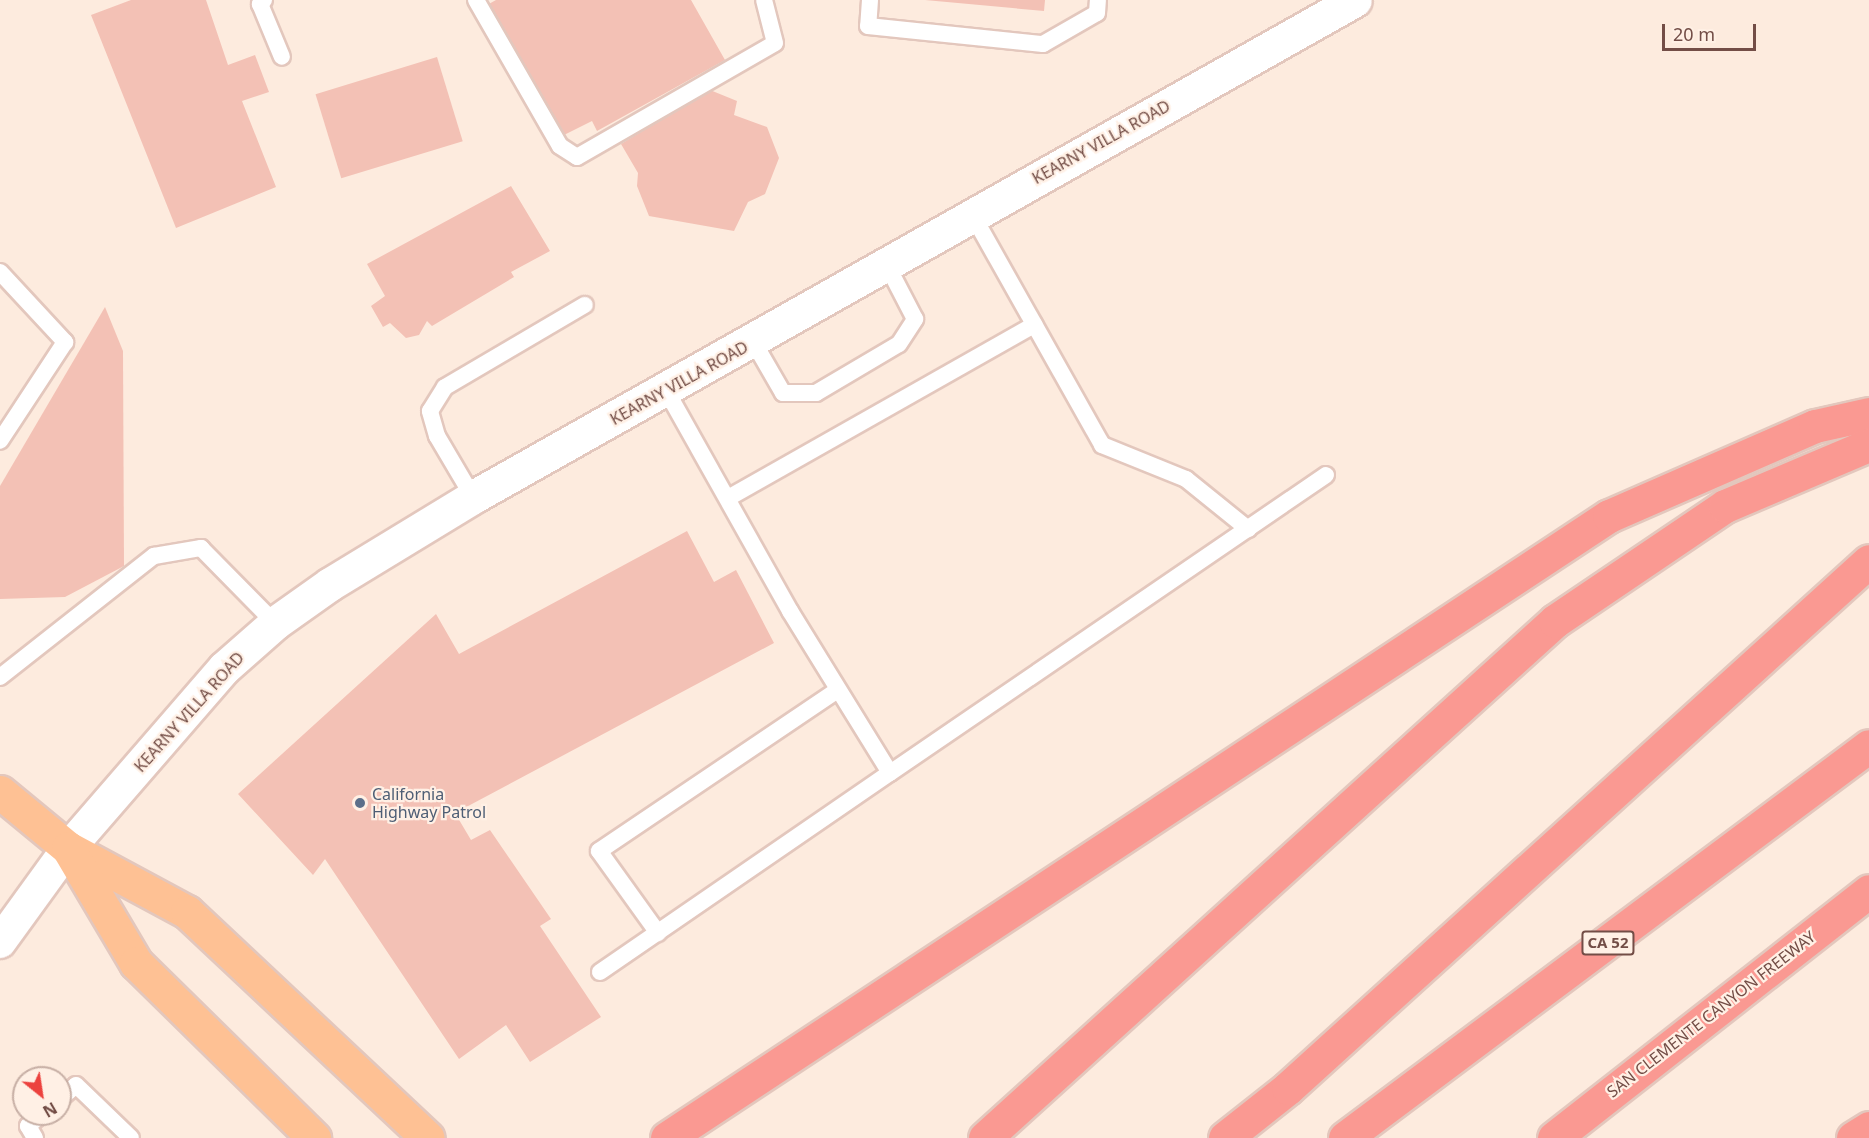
<!DOCTYPE html>
<style>
body{margin:0}
#map{position:relative;width:1869px;height:1138px;overflow:hidden;background:#fdebde;font-family:"Noto Sans",sans-serif}
div>[style]{position:absolute}
.building>*{inset:0;background:#f3c1b5;transform-origin:0 0}
.roads{filter:drop-shadow(2px 0 #e3c7bd) drop-shadow(-2px 0 #e3c7bd) drop-shadow(0 2px #e3c7bd) drop-shadow(0 -2px #e3c7bd)}
.service>*{height:16px;margin:-8px;padding:0 8px;transform-origin:8px;border-radius:8px;background:#fff}
.minor>*{height:32px;margin:-16px;padding:0 16px;transform-origin:16px;border-radius:16px;background:#fff}
.secondary>*{height:33px;margin:-16.5px;padding:0 16.5px;transform-origin:16.5px;border-radius:16.5px;background:#fff}
.primary>*{height:33px;margin:-16.5px;padding:0 16.5px;transform-origin:16.5px;border-radius:16.5px;background:#fec194}
.motorway>*{height:33px;margin:-16.5px;padding:0 16.5px;transform-origin:16.5px;border-radius:16.5px;background:#fa9992}
.dots>*{width:16px;height:16px;translate:-50% -50%;box-sizing:border-box;border:3px solid #fff0e5;border-radius:50%}
span{translate:-50% -50%;white-space:nowrap;text-align:center;line-height:1.15;-webkit-text-stroke:4.5px #fff0e5;paint-order:stroke}
.shield-label span{padding:2px 4px;background:#fff0e5;border:2px solid;border-radius:4px;-webkit-text-stroke-width:0}
.shield-label{font-size:15px;color:#734d46;font-weight:700}
.street-label{font-size:16px;color:#734d46}
.service-label{font-size:16px;color:#4e5e75}
.left{translate:0 -50%;text-align:left}
.north{position:absolute;left:12px;top:1066px;width:60px;height:60px;box-sizing:border-box;background:#fff0e5;border:2px solid #c7afa5;border-radius:50%;rotate:150deg;font-size:16px;font-weight:700;line-height:24px;text-align:center;color:#734d46}
.north::after{content:'';display:block;margin:auto;width:21px;height:27px;background:#ec423e;clip-path:polygon(50% 0,100% 100%,50% 72%,0 100%)}
.scale{position:absolute;left:1662px;top:24px;width:94px;height:27px;box-sizing:border-box;border:3px solid #734d46;border-top:0;padding-left:8px;font-size:18px;line-height:21px;white-space:nowrap;color:#734d46;-webkit-text-stroke:4px #fff0e5;paint-order:stroke}
</style>
<div id="map">
<div class="building">
<i style="clip-path:polygon(131px 0,206px 0,228px 65px,255px 55px,269px 92px,242px 101px,276px 187px,176px 228px,91px 15px)"></i>
<i style="clip-path:polygon(496px 0,691px 0,725px 60px,597px 131px,592px 121px,564px 135px,487px 5px)"></i>
<i style="clip-path:polygon(925px 0,1045px 0,1044px 11px)"></i>
<i style="left:437px;top:57px;width:88px;height:127px;rotate:73deg"></i>
<i style="clip-path:polygon(710px 90px,737px 101px,734px 115px,767px 127px,779px 158px,765px 194px,748px 202px,734px 231px,649px 216px,637px 186px,638px 173px,621px 144px)"></i>
<i style="clip-path:polygon(511px 186px,550px 251px,511px 272px,514px 277px,432px 326px,427px 321px,419px 335px,406px 338px,390px 323px,383px 327px,371px 306px,385px 296px,367px 264px)"></i>
<i style="clip-path:polygon(105px 307px,123px 351px,124px 566px,65px 597px,0 599px,0 486px)"></i>
<i style="clip-path:polygon(687px 531px,714px 582px,736px 570px,774px 643px,455px 813px,471px 840px,490px 830px,551px 919px,540px 926px,601px 1017px,530px 1062px,506px 1025px,459px 1059px,325px 859px,313px 875px,238px 794px,436px 614px,459px 654px)"></i>
</div>
<div class="roads">
<div class="service">
<i style="left:264px;top:0;width:6px;rotate:135deg"></i>
<i style="left:260px;top:4px;width:57px;rotate:67.5deg"></i>
<i style="left:476px;top:0;width:168px;rotate:60.1deg"></i>
<i style="left:560px;top:146px;width:20px;rotate:33deg"></i>
<i style="left:577px;top:157px;width:228px;rotate:-29.9deg"></i>
<i style="left:775px;top:43px;width:44px;rotate:-104.3deg"></i>
<i style="left:870px;top:0;width:26px;rotate:94deg"></i>
<i style="left:868px;top:26px;width:176px;rotate:5.9deg"></i>
<i style="left:1043px;top:44px;width:62px;rotate:-29.9deg"></i>
<i style="left:1097px;top:13px;width:13px;rotate:-86deg"></i>
<i style="left:972px;top:214px;width:265px;rotate:60.6deg"></i>
<i style="left:1102px;top:445px;width:91px;rotate:22deg"></i>
<i style="left:1186px;top:479px;width:80px;rotate:38.9deg"></i>
<i style="left:0;top:272px;width:96px;rotate:47.1deg"></i>
<i style="left:65px;top:342px;width:118px;rotate:123.3deg"></i>
<i style="left:753px;top:341px;width:60px;rotate:60deg"></i>
<i style="left:783px;top:393px;width:33px"></i>
<i style="left:816px;top:393px;width:96px;rotate:-30.6deg"></i>
<i style="left:899px;top:344px;width:30px;rotate:-57deg"></i>
<i style="left:915px;top:319px;width:63px;rotate:-117.4deg"></i>
<i style="left:666px;top:390px;width:253px;rotate:60.7deg"></i>
<i style="left:790px;top:611px;width:190px;rotate:58.3deg"></i>
<i style="left:890px;top:773px;width:528px;rotate:-34.35deg"></i>
<i style="left:473px;top:497px;width:71px;rotate:-120.5deg"></i>
<i style="left:437px;top:436px;width:26px;rotate:-106deg"></i>
<i style="left:430px;top:411px;width:28px;rotate:-58deg"></i>
<i style="left:445px;top:387px;width:162px;rotate:-30.4deg"></i>
<i style="left:728px;top:498px;width:352px;rotate:-29.5deg"></i>
<i style="left:0;top:677px;width:196px;rotate:-38.2deg"></i>
<i style="left:154px;top:556px;width:48px;rotate:-9.7deg"></i>
<i style="left:201px;top:548px;width:105px;rotate:45.4deg"></i>
<i style="left:658px;top:933px;width:101px;rotate:-125.7deg"></i>
<i style="left:599px;top:851px;width:288px;rotate:-34deg"></i>
<i style="left:600px;top:972px;width:352px;rotate:-34.5deg"></i>
<i style="left:60px;top:1099px;width:21px;rotate:-41deg"></i>
<i style="left:76px;top:1085px;width:76px;rotate:43.9deg"></i>
<i style="left:35px;top:1138px;width:14px;rotate:-120deg"></i>
<i style="left:28px;top:1126px;width:18px;rotate:-41deg"></i>
</div>
<div class="minor">
<i style="left:0;top:942px;width:116px;rotate:-54.1deg"></i>
</div>
<div class="secondary">
<i style="left:68px;top:848px;width:238px;rotate:-49.1deg"></i>
<i style="left:224px;top:668px;width:68px;rotate:-41.4deg"></i>
<i style="left:275px;top:623px;width:67px;rotate:-35.3deg"></i>
<i style="left:330px;top:584px;width:167px;rotate:-31.3deg"></i>
<i style="left:473px;top:497px;width:1012px;rotate:-29.4deg"></i>
</div>
<div class="primary">
<i style="left:0;top:792px;width:88px;rotate:39.5deg"></i>
<i style="left:68px;top:848px;width:135px;rotate:28.3deg"></i>
<i style="left:187px;top:912px;width:330px;rotate:43.2deg"></i>
<i style="left:68px;top:848px;width:134px;rotate:59.4deg"></i>
<i style="left:136px;top:963px;width:250px;rotate:44.5deg"></i>
</div>
<div class="motorway">
<i style="left:667px;top:1138px;width:1129px;rotate:-33.44deg"></i>
<i style="left:1609px;top:516px;width:225px;rotate:-23.6deg"></i>
<i style="left:1815px;top:426px;width:55px;rotate:-12.5deg"></i>
<i style="left:985px;top:1138px;width:770px;rotate:-42.21deg"></i>
<i style="left:1555px;top:621px;width:205px;rotate:-34.1deg"></i>
<i style="left:1725px;top:506px;width:156px;rotate:-23deg"></i>
<i style="left:1225px;top:1138px;width:80px;rotate:-38.4deg"></i>
<i style="left:1288px;top:1088px;width:784px;rotate:-42.21deg"></i>
<i style="left:1345px;top:1138px;width:654px;rotate:-36.8deg"></i>
<i style="left:1554px;top:1138px;width:400px;rotate:-38.1deg"></i>
<i style="left:1853px;top:1138px;width:19px;rotate:-32deg"></i>
</div>
</div>
<div class="dots">
<i style="left:360px;top:803px;background:#5c6f8a"></i>
</div>
<div class="shield-label">
<span style="left:1608px;top:943px">CA 52</span>
</div>
<div class="street-label">
<span style="left:1101px;top:142px;rotate:-29deg">KEARNY VILLA ROAD</span>
<span style="left:679px;top:383px;rotate:-29deg">KEARNY VILLA ROAD</span>
<span style="left:189px;top:712px;rotate:-48deg">KEARNY VILLA ROAD</span>
<span style="left:1711px;top:1014px;rotate:-38deg">SAN CLEMENTE CANYON FREEWAY</span>
</div>
<div class="service-label">
<span class="left" style="left:372px;top:803px">California<br>Highway Patrol</span>
</div>
<div class="north">N</div>
<div class="scale">20 m</div>
</div>
